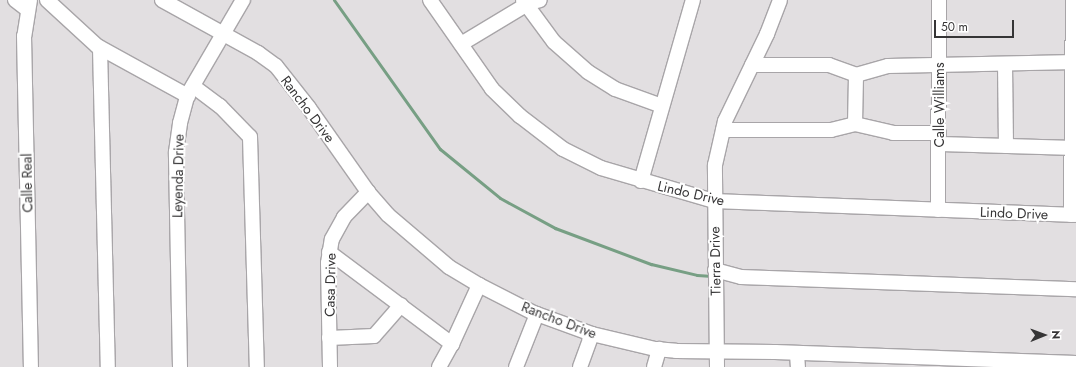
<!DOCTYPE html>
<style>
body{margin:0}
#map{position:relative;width:1076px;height:367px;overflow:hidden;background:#e2dfe1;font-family:Jost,sans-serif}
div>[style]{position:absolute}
.stream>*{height:3px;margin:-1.5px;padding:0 1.5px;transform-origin:1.5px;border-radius:1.5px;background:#779f84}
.roads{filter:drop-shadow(1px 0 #a8a5a8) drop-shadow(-1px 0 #a8a5a8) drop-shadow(0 1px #a8a5a8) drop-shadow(0 -1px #a8a5a8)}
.minor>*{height:14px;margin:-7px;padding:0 7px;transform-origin:7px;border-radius:7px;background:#fff}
span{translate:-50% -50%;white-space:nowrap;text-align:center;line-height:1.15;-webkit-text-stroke:4px #fff;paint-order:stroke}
.street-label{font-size:14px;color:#363536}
.north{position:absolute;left:1024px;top:315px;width:40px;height:40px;-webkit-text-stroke:3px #fff;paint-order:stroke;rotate:89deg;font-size:11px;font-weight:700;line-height:16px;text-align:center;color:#363536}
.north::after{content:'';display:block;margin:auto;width:14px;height:18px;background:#363536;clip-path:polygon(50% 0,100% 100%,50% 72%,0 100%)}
.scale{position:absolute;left:934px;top:20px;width:80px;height:18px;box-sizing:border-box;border:2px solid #363536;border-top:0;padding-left:5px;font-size:12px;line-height:14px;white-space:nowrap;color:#363536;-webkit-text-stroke:3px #fff;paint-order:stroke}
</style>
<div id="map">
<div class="stream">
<i style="left:334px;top:0;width:183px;rotate:54.6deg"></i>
<i style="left:440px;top:149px;width:77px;rotate:39.2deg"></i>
<i style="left:500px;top:198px;width:63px;rotate:28.6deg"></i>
<i style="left:555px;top:228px;width:103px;rotate:20.6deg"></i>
<i style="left:651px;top:264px;width:47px;rotate:13.4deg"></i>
<i style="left:697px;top:275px;width:15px;rotate:4deg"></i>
</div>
<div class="roads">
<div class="minor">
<i style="left:15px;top:0;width:16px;rotate:38deg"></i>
<i style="left:30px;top:0;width:36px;rotate:99deg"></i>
<i style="left:24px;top:36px;width:331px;rotate:88.8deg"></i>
<i style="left:47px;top:0;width:68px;rotate:42.6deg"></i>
<i style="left:97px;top:46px;width:104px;rotate:28.8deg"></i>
<i style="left:162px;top:0;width:110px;rotate:28.9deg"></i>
<i style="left:258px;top:53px;width:22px;rotate:36deg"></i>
<i style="left:276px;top:66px;width:53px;rotate:51.8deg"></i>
<i style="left:309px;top:108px;width:103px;rotate:54.9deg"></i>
<i style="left:368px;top:192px;width:30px;rotate:49deg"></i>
<i style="left:388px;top:215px;width:80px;rotate:40.4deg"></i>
<i style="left:449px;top:267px;width:35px;rotate:31deg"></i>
<i style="left:479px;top:285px;width:62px;rotate:27deg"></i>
<i style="left:534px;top:313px;width:62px;rotate:19.9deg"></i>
<i style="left:592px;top:334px;width:65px;rotate:13.4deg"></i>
<i style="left:655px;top:349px;width:21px;rotate:5deg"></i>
<i style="left:676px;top:351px;width:99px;rotate:0.6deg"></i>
<i style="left:775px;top:352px;width:301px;rotate:2.1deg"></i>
<i style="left:430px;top:0;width:108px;rotate:55.1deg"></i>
<i style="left:492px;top:89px;width:39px;rotate:44deg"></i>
<i style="left:520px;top:116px;width:54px;rotate:37.5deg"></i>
<i style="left:563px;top:149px;width:42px;rotate:26.6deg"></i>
<i style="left:601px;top:168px;width:118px;rotate:16.3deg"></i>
<i style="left:714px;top:201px;width:362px;rotate:2.2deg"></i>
<i style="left:523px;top:0;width:52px;rotate:53.6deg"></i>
<i style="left:554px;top:42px;width:45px;rotate:41.4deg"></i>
<i style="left:588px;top:72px;width:32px;rotate:32deg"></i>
<i style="left:615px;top:89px;width:50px;rotate:19.9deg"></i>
<i style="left:461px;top:44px;width:79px;rotate:-31.1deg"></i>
<i style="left:529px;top:3px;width:11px;rotate:-15deg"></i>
<i style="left:100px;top:48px;width:319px;rotate:88.6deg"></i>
<i style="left:1005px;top:64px;width:82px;rotate:89.3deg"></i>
<i style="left:752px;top:65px;width:77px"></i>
<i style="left:829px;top:65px;width:29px;rotate:20deg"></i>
<i style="left:856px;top:75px;width:33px;rotate:-16deg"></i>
<i style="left:888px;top:66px;width:188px;rotate:-1.2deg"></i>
<i style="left:193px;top:86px;width:34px;rotate:37deg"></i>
<i style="left:220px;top:106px;width:43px;rotate:45.9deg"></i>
<i style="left:250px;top:137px;width:230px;rotate:88.3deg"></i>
<i style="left:855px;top:124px;width:49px;rotate:-88.8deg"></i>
<i style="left:723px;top:130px;width:108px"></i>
<i style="left:831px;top:130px;width:25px;rotate:-14deg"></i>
<i style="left:855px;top:124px;width:39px;rotate:13deg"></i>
<i style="left:893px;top:133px;width:46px"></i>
<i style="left:939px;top:144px;width:137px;rotate:1.7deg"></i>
<i style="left:641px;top:181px;width:188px;rotate:-74deg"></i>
<i style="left:938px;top:210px;width:210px;rotate:-89.7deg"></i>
<i style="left:1071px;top:215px;width:215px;rotate:-89.5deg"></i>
<i style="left:329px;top:252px;width:154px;rotate:36.8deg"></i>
<i style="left:715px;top:270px;width:27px;rotate:15deg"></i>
<i style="left:741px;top:277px;width:335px;rotate:2.1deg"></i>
<i style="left:329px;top:338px;width:45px;rotate:-2.5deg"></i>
<i style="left:374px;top:336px;width:41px;rotate:-48.9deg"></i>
<i style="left:797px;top:354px;width:13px;rotate:86deg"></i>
<i style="left:180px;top:367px;width:215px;rotate:-91.1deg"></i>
<i style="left:176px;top:152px;width:29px;rotate:-82deg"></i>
<i style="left:180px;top:123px;width:30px;rotate:-75deg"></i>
<i style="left:188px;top:94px;width:109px;rotate:-59.7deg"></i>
<i style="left:330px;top:367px;width:104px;rotate:-91.1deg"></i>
<i style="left:328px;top:263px;width:24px;rotate:-81deg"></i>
<i style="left:332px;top:239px;width:25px;rotate:-61deg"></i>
<i style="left:344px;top:217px;width:35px;rotate:-46deg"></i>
<i style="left:439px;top:367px;width:26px;rotate:-61deg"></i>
<i style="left:452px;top:344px;width:65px;rotate:-65.4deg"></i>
<i style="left:516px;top:367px;width:57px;rotate:-68.4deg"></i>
<i style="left:580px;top:367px;width:35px;rotate:-70deg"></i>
<i style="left:654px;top:367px;width:19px;rotate:-74deg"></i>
<i style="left:717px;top:367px;width:202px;rotate:-90.6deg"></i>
<i style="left:715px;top:165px;width:45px;rotate:-77.2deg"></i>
<i style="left:725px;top:121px;width:97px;rotate:-64.2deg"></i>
<i style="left:767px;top:34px;width:36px;rotate:-69deg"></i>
</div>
</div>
<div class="street-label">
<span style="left:939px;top:105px;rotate:-90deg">Calle Williams</span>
<span style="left:308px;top:109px;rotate:53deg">Rancho Drive</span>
<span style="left:178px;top:176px;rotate:-89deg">Leyenda Drive</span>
<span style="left:27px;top:183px;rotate:-91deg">Calle Real</span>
<span style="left:691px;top:193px;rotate:13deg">Lindo Drive</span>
<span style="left:1014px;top:213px;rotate:2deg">Lindo Drive</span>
<span style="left:715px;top:261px;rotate:-91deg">Tierra Drive</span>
<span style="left:330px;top:285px;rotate:-89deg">Casa Drive</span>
<span style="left:559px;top:320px;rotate:21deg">Rancho Drive</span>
</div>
<div class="north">N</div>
<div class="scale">50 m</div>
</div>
